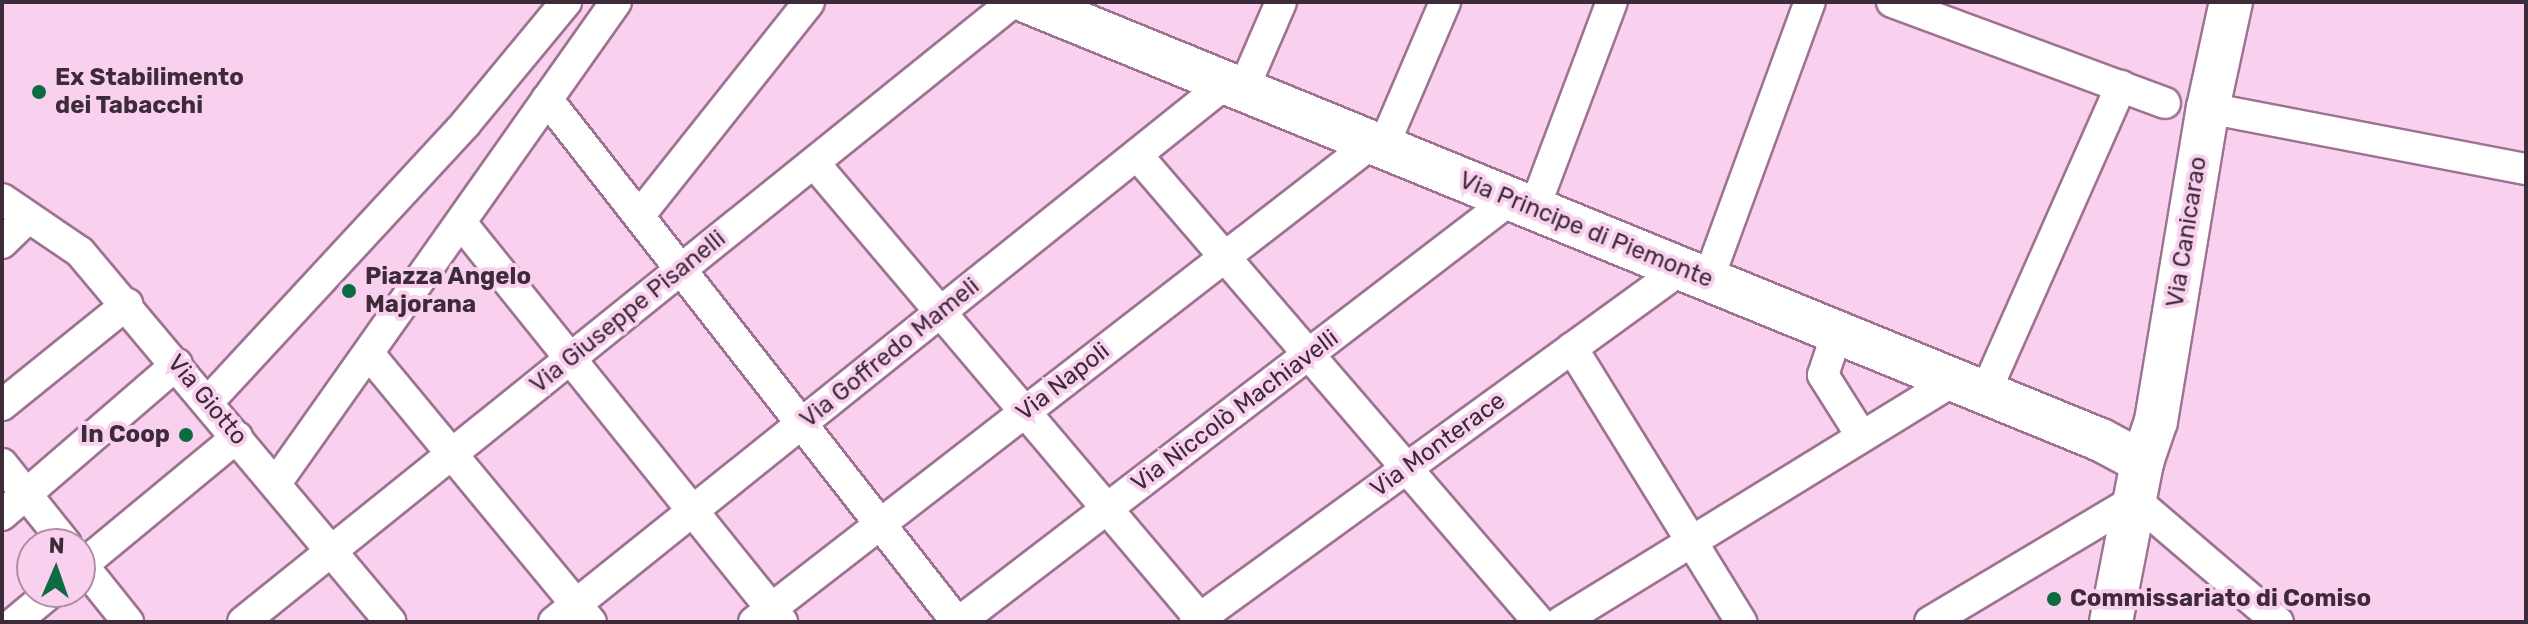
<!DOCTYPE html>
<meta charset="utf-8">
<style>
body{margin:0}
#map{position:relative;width:2528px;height:624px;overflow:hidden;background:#f9d1ee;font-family:Rubik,sans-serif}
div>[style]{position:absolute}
.roads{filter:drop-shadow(2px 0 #9e7292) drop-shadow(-2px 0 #9e7292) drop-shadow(0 2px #9e7292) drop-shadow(0 -2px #9e7292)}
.street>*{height:30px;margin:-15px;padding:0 15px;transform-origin:15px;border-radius:15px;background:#fff}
.secondary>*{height:42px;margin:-21px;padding:0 21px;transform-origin:21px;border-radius:21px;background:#fff}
.dots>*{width:22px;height:22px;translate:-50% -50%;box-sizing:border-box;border:4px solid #f9d1ee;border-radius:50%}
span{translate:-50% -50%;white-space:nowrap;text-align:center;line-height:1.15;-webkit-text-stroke:8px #f9d1ee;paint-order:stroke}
.poi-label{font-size:24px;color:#3e2b39;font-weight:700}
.left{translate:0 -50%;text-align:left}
.right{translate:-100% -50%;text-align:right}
.street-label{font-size:24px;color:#3e2b39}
.frame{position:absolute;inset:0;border:4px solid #3e2b39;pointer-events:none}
.north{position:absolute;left:16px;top:528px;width:80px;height:80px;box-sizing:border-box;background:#f9d1ee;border:2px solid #ae8fa6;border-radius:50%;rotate:2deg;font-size:22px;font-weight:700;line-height:32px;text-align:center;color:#3e2b39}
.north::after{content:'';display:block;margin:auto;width:28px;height:36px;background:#0c6b40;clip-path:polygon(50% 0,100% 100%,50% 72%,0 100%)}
</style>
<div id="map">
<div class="roads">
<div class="street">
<i style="left:1892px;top:2px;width:291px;rotate:20.3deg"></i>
<i style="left:1243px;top:90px;width:96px;rotate:-66.6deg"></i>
<i style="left:547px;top:99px;width:665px;rotate:51.91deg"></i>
<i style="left:2208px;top:108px;width:324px;rotate:10.9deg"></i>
<i style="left:1383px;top:147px;width:158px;rotate:-66.8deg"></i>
<i style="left:1137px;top:155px;width:616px;rotate:49.28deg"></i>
<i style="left:814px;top:163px;width:602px;rotate:49.72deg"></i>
<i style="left:2px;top:199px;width:94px;rotate:34.2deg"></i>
<i style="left:80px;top:252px;width:483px;rotate:50deg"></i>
<i style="left:1534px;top:209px;width:221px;rotate:-69.4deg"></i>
<i style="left:639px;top:216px;width:273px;rotate:-51.5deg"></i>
<i style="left:462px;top:224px;width:511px;rotate:51.2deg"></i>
<i style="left:2px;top:243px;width:33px;rotate:-44deg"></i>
<i style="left:1708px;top:280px;width:296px;rotate:-69.9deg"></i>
<i style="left:1837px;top:333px;width:44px;rotate:108.4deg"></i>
<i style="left:1823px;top:375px;width:71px;rotate:57.7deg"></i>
<i style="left:1572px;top:348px;width:322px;rotate:58.3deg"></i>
<i style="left:369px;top:354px;width:348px;rotate:50.4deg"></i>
<i style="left:1985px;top:393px;width:336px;rotate:-66.1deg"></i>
<i style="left:208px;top:402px;width:380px;rotate:-47.2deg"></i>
<i style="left:466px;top:123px;width:157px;rotate:-50.4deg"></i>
<i style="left:2px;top:405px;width:161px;rotate:-38.9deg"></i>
<i style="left:2px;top:464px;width:102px;rotate:51.3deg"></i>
<i style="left:276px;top:483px;width:589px;rotate:-54.75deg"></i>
<i style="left:2px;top:515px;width:231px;rotate:-40.8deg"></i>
<i style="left:80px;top:562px;width:77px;rotate:51.3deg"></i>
<i style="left:80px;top:567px;width:204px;rotate:-39.6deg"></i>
<i style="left:15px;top:622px;width:47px;rotate:-39.8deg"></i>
<i style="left:243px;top:622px;width:989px;rotate:-38.84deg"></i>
<i style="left:554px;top:622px;width:861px;rotate:-38.73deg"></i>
<i style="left:754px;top:622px;width:782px;rotate:-37.78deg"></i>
<i style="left:959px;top:622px;width:695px;rotate:-37.46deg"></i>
<i style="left:1195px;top:622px;width:601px;rotate:-35.99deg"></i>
<i style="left:1561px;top:622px;width:460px;rotate:-31.6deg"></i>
<i style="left:1930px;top:622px;width:239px;rotate:-30.8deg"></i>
<i style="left:2135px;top:500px;width:188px;rotate:40.5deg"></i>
</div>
<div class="secondary">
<i style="left:1028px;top:2px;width:1159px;rotate:22.21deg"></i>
<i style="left:2101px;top:440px;width:47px;rotate:28.2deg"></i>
<i style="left:2111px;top:622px;width:163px;rotate:-79deg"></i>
<i style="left:2142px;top:462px;width:43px;rotate:-71.1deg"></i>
<i style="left:2156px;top:421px;width:317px;rotate:-80.6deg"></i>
<i style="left:2208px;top:108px;width:108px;rotate:-77.8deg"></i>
</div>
</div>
<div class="dots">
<i style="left:39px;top:92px;background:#0c6b40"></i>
<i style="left:349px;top:291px;background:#0c6b40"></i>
<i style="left:186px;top:435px;background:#0c6b40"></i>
<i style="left:2054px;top:599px;background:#0c6b40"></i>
</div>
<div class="poi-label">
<span class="left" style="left:55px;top:92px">Ex Stabilimento<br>dei Tabacchi</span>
<span class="left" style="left:365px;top:291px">Piazza Angelo<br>Majorana</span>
<span class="right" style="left:170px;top:435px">In Coop</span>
<span class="left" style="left:2070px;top:599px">Commissariato di Comiso</span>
</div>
<div class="street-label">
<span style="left:1586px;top:230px;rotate:22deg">Via Principe di Piemonte</span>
<span style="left:2187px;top:232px;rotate:-81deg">Via Canicarao</span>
<span style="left:628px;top:312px;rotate:-39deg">Via Giuseppe Pisanelli</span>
<span style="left:890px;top:353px;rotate:-39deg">Via Goffredo Mameli</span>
<span style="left:1063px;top:382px;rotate:-38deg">Via Napoli</span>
<span style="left:207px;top:400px;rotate:50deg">Via Giotto</span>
<span style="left:1235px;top:411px;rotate:-37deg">Via Niccolò Machiavelli</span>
<span style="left:1438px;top:445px;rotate:-36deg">Via Monterace</span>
</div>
<div class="frame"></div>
<div class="north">N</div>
</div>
